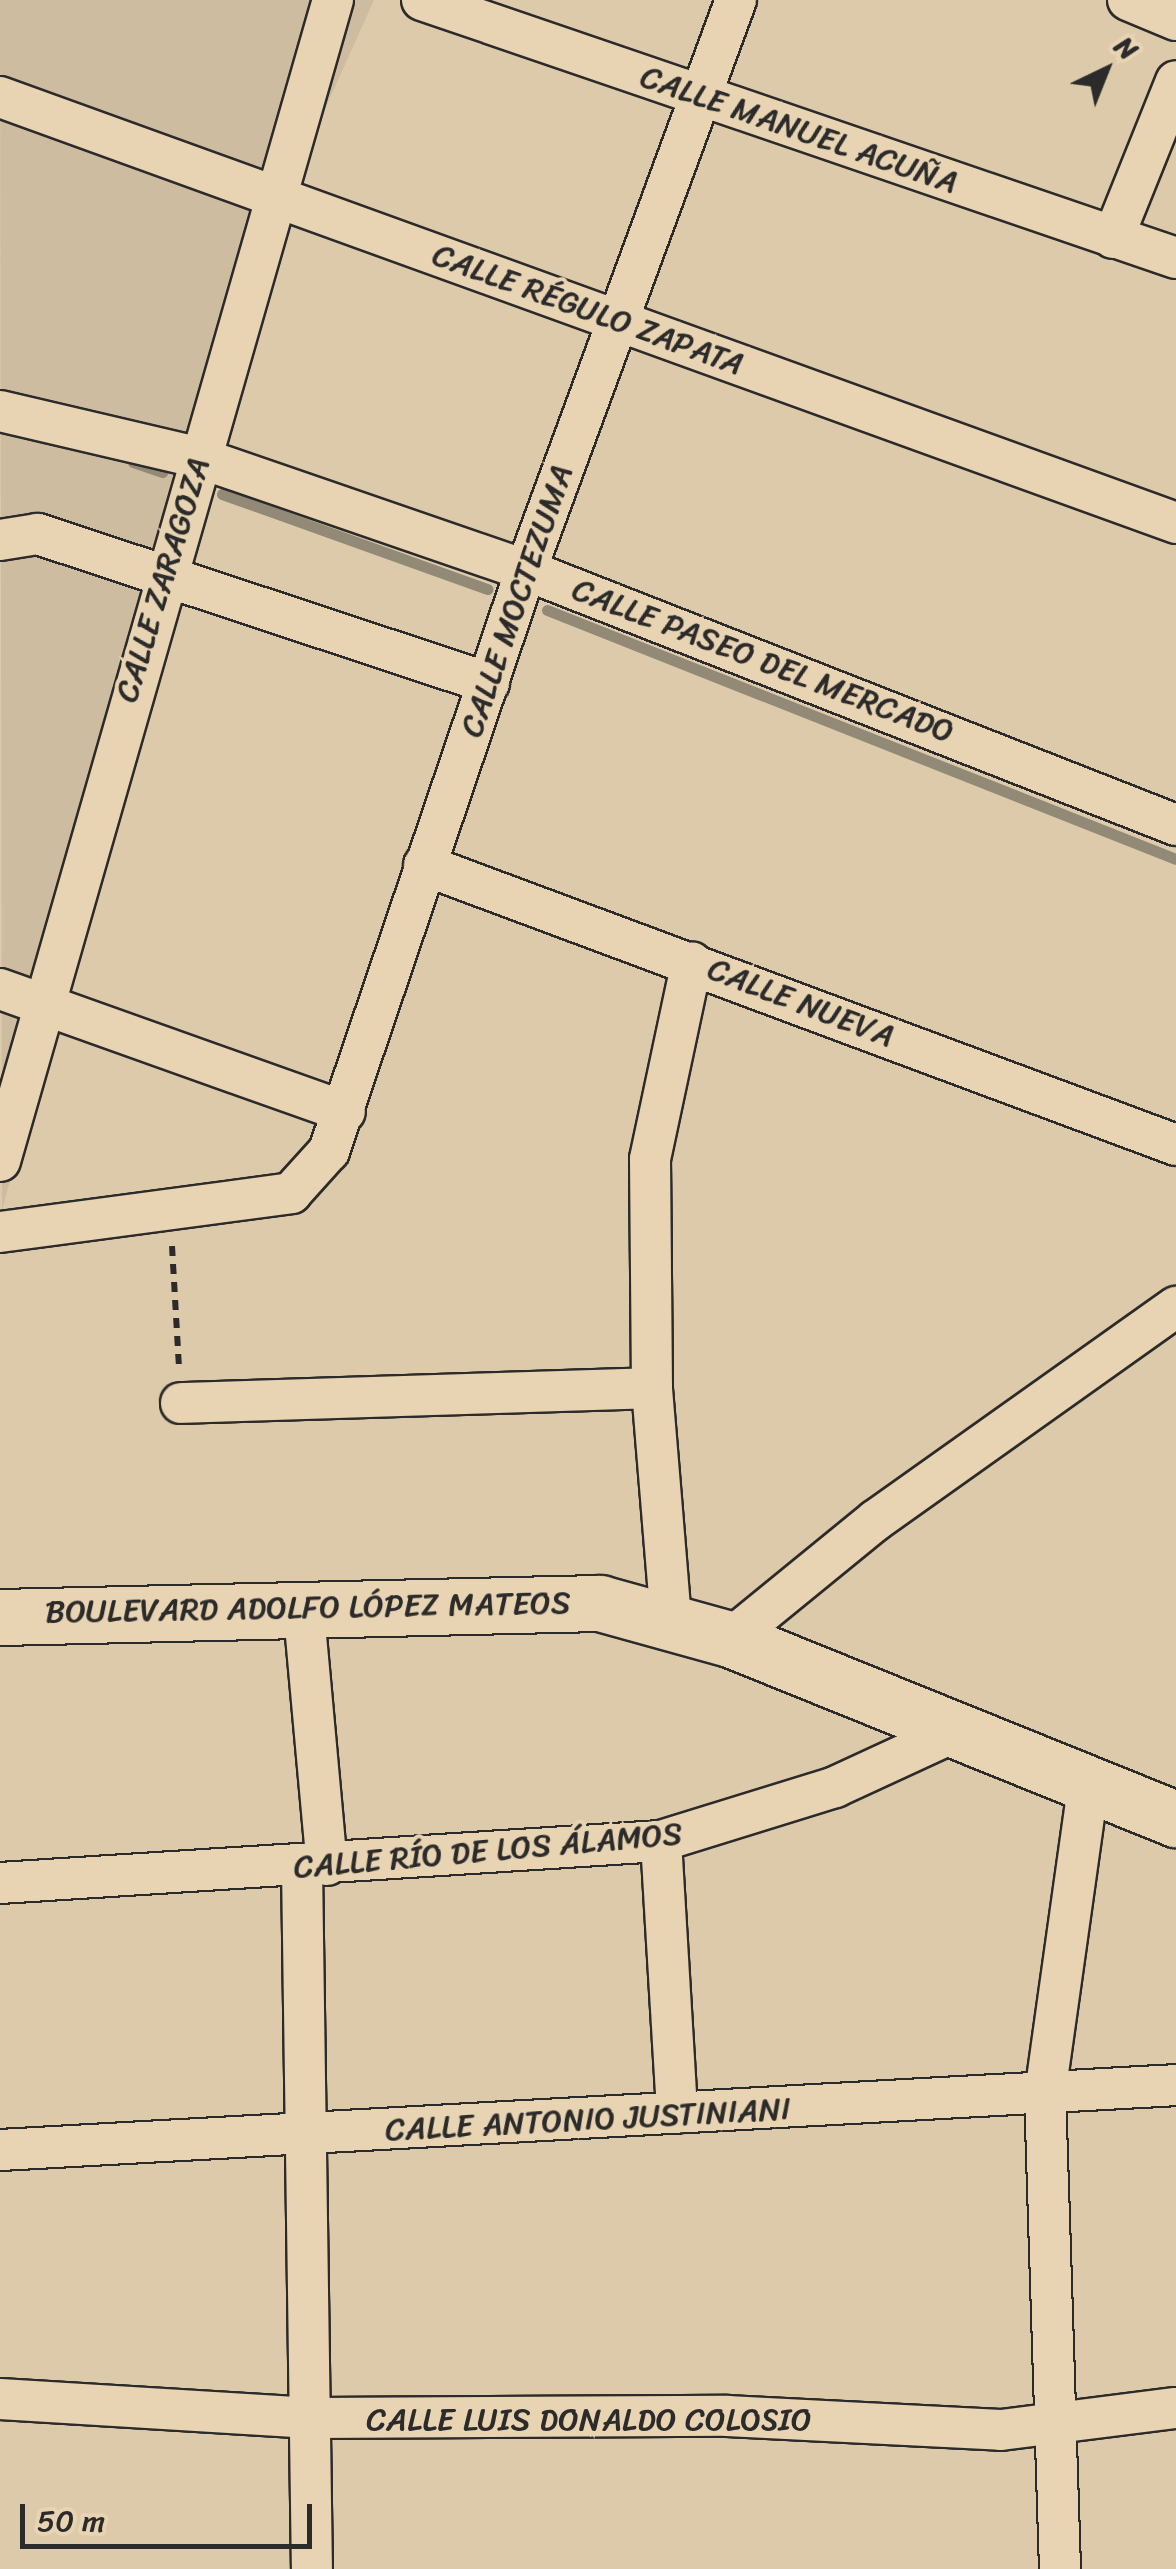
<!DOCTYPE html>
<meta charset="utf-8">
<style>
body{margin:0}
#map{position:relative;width:1176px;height:2569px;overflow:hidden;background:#ddcaaa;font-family:Sriracha,sans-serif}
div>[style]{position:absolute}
.built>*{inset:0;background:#cdbc9f}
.stream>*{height:11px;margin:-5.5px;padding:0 5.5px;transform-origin:5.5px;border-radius:5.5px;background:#938977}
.path>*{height:6px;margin-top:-3px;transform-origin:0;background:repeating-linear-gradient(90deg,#2b2b2b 0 10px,transparent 0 18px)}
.roads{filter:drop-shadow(2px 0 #2b2b2b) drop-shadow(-2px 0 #2b2b2b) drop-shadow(0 2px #2b2b2b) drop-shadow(0 -2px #2b2b2b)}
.minor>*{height:40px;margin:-20px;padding:0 20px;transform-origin:20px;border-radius:20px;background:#e8d4b2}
.primary>*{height:55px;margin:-27.5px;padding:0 27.5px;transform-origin:27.5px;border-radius:27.5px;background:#e8d4b2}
span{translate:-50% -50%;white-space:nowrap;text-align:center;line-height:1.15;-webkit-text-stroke:8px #e8d4b2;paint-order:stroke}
.street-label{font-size:32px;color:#2b2b2b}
.north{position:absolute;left:1056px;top:20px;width:100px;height:100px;-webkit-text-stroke:8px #e8d4b2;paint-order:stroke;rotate:43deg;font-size:28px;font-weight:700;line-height:40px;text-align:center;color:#2b2b2b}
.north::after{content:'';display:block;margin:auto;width:35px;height:45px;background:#2b2b2b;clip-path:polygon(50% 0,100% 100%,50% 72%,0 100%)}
.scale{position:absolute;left:20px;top:2504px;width:292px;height:45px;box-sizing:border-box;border:5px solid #2b2b2b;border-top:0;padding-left:12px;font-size:30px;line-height:35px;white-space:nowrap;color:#2b2b2b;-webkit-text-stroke:8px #e8d4b2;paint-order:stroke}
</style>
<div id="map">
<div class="built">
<i style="clip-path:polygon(0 0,374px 0,281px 207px,2px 1210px)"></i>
</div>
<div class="stream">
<i style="left:133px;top:462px;width:31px;rotate:19deg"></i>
<i style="left:222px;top:494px;width:282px;rotate:19.7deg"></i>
<i style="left:547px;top:610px;width:676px;rotate:21.6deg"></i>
</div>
<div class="path">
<i style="left:172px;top:1246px;width:122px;rotate:86.7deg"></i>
</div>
<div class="roads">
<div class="minor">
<i style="left:422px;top:0;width:797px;rotate:18.89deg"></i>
<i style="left:1128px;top:0;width:52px;rotate:22.6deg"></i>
<i style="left:0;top:97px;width:1251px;rotate:19.91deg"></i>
<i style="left:1113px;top:238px;width:169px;rotate:-68.1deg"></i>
<i style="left:0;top:411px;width:205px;rotate:13.2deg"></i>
<i style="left:200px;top:458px;width:345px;rotate:19deg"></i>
<i style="left:526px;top:570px;width:698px;rotate:21.42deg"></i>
<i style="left:0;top:540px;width:38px;rotate:-9deg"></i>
<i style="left:38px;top:534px;width:475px;rotate:18.3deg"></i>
<i style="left:424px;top:865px;width:802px;rotate:20.42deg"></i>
<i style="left:0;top:989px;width:366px;rotate:19.6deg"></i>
<i style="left:0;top:1161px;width:1208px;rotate:-74deg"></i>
<i style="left:0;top:1232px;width:294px;rotate:-7.6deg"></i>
<i style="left:291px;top:1193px;width:57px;rotate:-47.9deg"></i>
<i style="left:329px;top:1151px;width:613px;rotate:-71.27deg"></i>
<i style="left:526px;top:570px;width:607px;rotate:-69.78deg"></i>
<i style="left:181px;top:1403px;width:471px;rotate:-1.8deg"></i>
<i style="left:303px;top:1603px;width:263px;rotate:84.8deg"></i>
<i style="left:671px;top:1620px;width:233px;rotate:-94.7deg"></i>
<i style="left:652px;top:1388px;width:229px;rotate:-90.5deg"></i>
<i style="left:650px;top:1159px;width:201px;rotate:-78deg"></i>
<i style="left:730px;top:1639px;width:188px;rotate:-39.2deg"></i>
<i style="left:876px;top:1520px;width:368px;rotate:-35.4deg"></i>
<i style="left:661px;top:1841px;width:272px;rotate:86.6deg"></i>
<i style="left:302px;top:1866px;width:703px;rotate:89.19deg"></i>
<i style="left:0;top:1883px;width:662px;rotate:-3.64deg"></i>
<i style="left:661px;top:1841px;width:182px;rotate:-17.2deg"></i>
<i style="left:835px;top:1787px;width:133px;rotate:-24.8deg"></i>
<i style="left:0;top:2150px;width:1178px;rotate:-3.16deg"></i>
<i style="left:0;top:2399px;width:316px;rotate:3.5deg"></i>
<i style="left:315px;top:2418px;width:412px;rotate:-0.3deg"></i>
<i style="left:727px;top:2416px;width:274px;rotate:2.9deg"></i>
<i style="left:1001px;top:2430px;width:176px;rotate:-7.2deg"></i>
<i style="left:1060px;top:2569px;width:475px;rotate:-91.8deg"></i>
<i style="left:1045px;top:2094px;width:315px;rotate:-82deg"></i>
</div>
<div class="primary">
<i style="left:0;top:1617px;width:600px;rotate:-1.34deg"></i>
<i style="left:600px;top:1603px;width:135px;rotate:15.5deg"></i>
<i style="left:730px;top:1639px;width:481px;rotate:22deg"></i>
</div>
</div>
<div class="street-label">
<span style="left:799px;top:130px;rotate:19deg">CALLE MANUEL ACUÑA</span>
<span style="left:588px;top:310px;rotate:20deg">CALLE RÉGULO ZAPATA</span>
<span style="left:163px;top:580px;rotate:-73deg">CALLE ZARAGOZA</span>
<span style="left:517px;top:601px;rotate:-71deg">CALLE MOCTEZUMA</span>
<span style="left:763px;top:661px;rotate:21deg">CALLE PASEO DEL MERCADO</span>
<span style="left:801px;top:1003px;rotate:21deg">CALLE NUEVA</span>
<span style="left:308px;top:1608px;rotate:-1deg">BOULEVARD ADOLFO LÓPEZ MATEOS</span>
<span style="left:488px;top:1851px;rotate:-5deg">CALLE RÍO DE LOS ÁLAMOS</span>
<span style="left:588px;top:2120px;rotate:-3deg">CALLE ANTONIO JUSTINIANI</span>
<span style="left:589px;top:2420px">CALLE LUIS DONALDO COLOSIO</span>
</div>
<div class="north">N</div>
<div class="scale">50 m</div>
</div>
